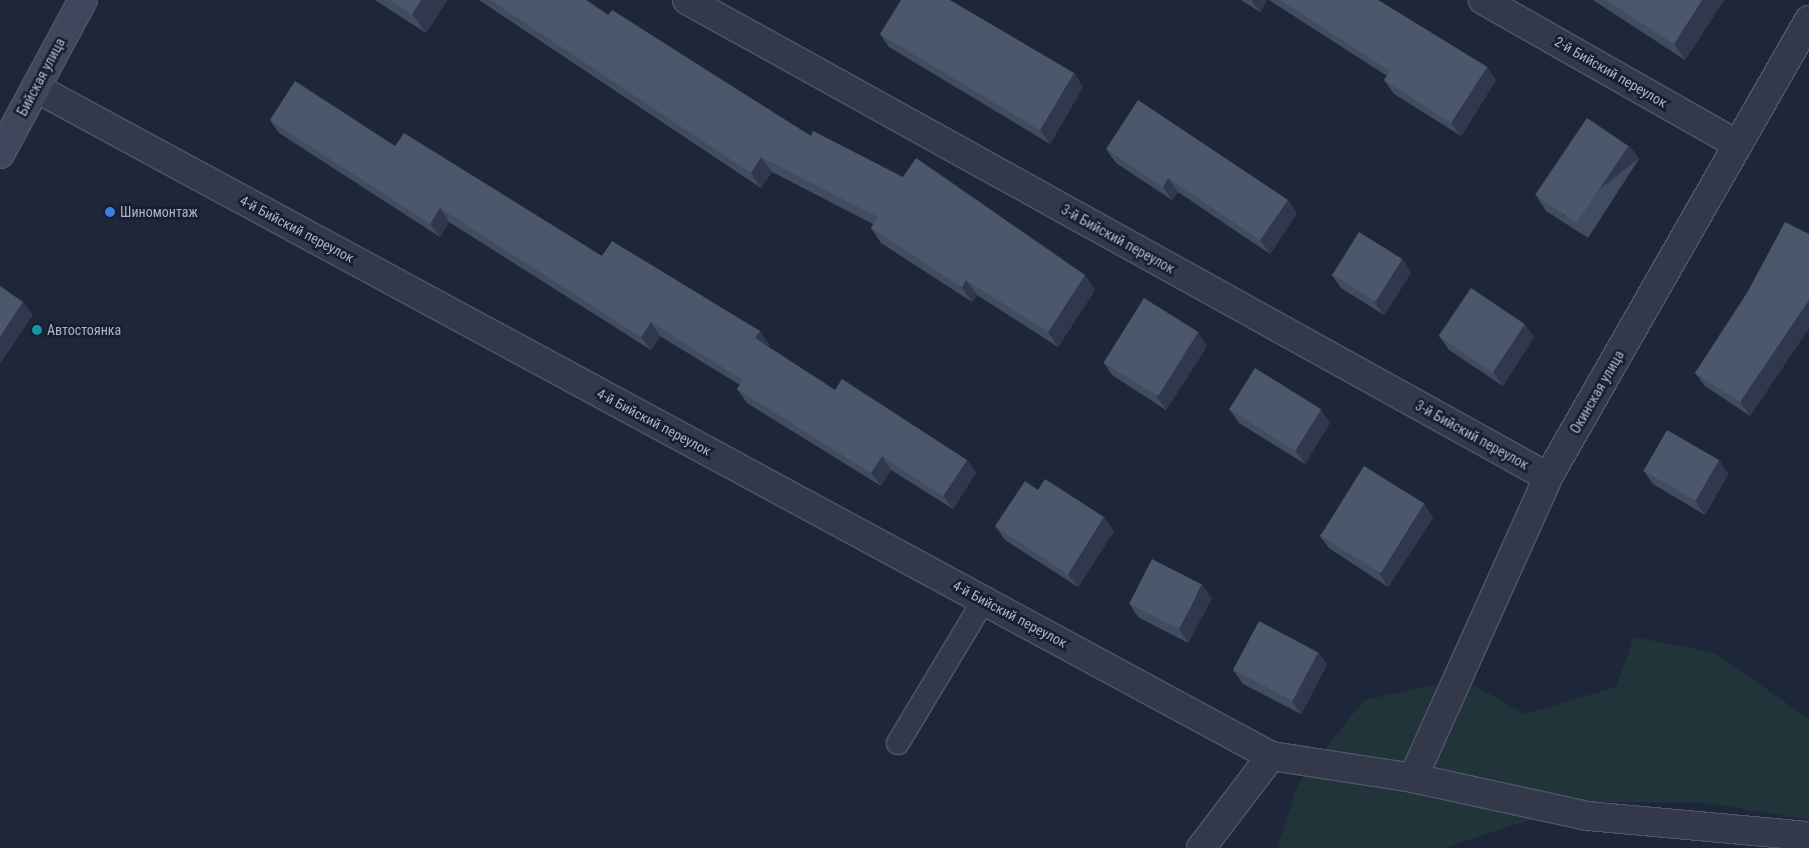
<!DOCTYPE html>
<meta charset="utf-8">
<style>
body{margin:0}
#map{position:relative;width:1809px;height:848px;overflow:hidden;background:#1e2739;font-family:"Roboto Condensed",sans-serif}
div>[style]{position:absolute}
.green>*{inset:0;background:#20343a}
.roads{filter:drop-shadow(1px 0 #505667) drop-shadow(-1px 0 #505667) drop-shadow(0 1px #505667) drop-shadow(0 -1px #505667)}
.lane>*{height:22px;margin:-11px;padding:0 11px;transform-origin:11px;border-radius:11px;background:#32394a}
.street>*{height:28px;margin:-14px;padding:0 14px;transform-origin:14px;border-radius:14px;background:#32394a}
.secondary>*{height:28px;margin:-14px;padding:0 14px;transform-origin:14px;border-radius:14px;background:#40475d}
.wall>*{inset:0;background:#424c61}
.shaded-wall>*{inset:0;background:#2f384c;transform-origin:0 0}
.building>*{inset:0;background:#4d576c;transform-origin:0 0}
.dots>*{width:14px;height:14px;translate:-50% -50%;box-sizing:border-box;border:2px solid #181e2e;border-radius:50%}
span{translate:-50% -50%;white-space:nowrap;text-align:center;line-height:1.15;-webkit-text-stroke:5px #181e2e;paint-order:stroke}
.street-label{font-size:14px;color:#acb3c6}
.poi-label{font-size:14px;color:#acb3c6}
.left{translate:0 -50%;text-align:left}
</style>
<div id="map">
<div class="green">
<i style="clip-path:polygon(1634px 637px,1715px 653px,1809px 719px,1809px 820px,1706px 803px,1584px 802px,1444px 848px,1277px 848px,1298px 784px,1364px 700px,1462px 679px,1525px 714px,1616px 687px)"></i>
</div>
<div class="roads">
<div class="lane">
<i style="left:898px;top:743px;width:167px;rotate:-59deg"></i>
</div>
<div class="street">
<i style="left:687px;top:0;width:984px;rotate:28.99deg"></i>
<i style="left:1483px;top:0;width:293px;rotate:29.6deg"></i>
<i style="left:36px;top:88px;width:1404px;rotate:28.41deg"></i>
<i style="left:1271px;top:756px;width:144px;rotate:8.8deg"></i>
<i style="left:1413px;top:778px;width:179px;rotate:12.3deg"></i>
<i style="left:1588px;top:816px;width:222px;rotate:5.2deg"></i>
<i style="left:1413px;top:778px;width:330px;rotate:-65.8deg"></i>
<i style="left:1548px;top:477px;width:526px;rotate:-60.27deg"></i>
<i style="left:1201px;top:848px;width:116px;rotate:-52.7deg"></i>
</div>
<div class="secondary">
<i style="left:0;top:154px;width:175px;rotate:-61.7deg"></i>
</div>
</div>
<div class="wall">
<i style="clip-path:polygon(375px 0,447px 0,426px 33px)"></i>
<i style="clip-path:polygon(479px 0,586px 0,608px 15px,811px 136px,1085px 275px,1095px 290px,1058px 347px,977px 295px,972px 302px,881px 243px,871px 228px,873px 224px,772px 172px,761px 188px)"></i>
<i style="clip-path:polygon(1241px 0,1267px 0,1260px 12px)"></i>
<i style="clip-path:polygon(1269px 0,1378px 0,1487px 67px,1496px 80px,1461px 136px,1394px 94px,1384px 80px,1387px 76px)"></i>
<i style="clip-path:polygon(1593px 0,1724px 0,1685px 60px)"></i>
<i style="clip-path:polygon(880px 34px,1074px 73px,1083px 87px,1050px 144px,889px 47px)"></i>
<i style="clip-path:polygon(270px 120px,395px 146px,602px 256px,760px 331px,769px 345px,768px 347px,835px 390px,967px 460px,976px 473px,953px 509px,891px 470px,881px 486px,747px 403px,737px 389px,740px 385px,660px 336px,651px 350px,449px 222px,440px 237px,279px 133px)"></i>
<i style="clip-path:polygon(1629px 146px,1639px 159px,1588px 238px,1546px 211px,1537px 197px)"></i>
<i style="clip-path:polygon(1106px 149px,1297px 213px,1270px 254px,1178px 192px,1172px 200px,1116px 163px)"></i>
<i style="clip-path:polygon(1809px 234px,1809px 328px,1750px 416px,1705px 386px,1695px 373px,1747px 293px)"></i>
<i style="clip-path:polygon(1402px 259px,1411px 273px,1384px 315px,1341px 288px,1331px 274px)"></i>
<i style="clip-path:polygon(1198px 332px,1207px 346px,1166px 410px,1112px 375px,1103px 362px)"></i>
<i style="clip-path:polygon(1440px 337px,1534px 337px,1503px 386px,1449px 350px)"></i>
<i style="clip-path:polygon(1229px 409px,1321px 410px,1330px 423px,1305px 464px,1239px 423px)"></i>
<i style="clip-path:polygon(1719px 460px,1728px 474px,1705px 515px,1653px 484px,1643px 470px)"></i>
<i style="clip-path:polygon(1038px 490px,1114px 531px,1078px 587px,1005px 540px,995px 526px)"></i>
<i style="clip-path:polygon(1424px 504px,1433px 518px,1388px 587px,1329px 548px,1319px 535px)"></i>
<i style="clip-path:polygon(1212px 598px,1188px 643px,1138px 617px,1129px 603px)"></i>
<i style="clip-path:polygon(1318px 652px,1327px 665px,1301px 714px,1243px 684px,1233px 670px)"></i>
</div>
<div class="shaded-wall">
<i style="clip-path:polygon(421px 0,447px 0,426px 33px,412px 14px)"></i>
<i style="clip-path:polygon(1251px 0,1267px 0,1260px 12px)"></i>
<i style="clip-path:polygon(1702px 0,1724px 0,1685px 60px,1674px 44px)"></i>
<i style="clip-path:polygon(1487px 67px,1496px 80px,1461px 136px,1451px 123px)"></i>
<i style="clip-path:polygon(1074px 73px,1083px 87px,1050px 144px,1040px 130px)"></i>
<i style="left:1629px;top:146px;width:16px;height:94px;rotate:52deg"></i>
<i style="clip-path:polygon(761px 157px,772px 172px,761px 188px,751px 173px)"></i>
<i style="clip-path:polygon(1168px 178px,1178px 192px,1172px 200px,1163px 187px)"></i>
<i style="clip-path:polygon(1288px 200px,1297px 213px,1270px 254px,1260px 240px)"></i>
<i style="clip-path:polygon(440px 208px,449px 222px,440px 237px,430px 224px)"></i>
<i style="clip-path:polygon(1402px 259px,1411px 273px,1384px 315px,1374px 302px)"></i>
<i style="clip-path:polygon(1085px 275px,1095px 290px,1058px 347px,1048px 332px)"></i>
<i style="clip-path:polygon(966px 280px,977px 295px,972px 302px,962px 287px)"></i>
<i style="clip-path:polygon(1809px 300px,1809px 328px,1750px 416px,1740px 402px)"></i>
<i style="clip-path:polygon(23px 302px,33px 315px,0 364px,0 337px)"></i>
<i style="clip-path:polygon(651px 322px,660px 336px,651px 350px,641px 337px)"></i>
<i style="clip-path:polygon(1525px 324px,1534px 337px,1503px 386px,1493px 372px)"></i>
<i style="clip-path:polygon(760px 331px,769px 345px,765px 352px,755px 338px)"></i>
<i style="clip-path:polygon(1198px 332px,1207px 346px,1166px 410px,1156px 396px)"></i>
<i style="clip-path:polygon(1321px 410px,1330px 423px,1305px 464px,1295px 450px)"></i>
<i style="clip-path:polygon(882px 456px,891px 470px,881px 486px,871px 473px)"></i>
<i style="clip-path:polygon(967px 460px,976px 473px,953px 509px,943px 496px)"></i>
<i style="clip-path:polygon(1719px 460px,1728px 474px,1705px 515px,1695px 501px)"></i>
<i style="clip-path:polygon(1424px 504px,1433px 518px,1388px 587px,1379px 573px)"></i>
<i style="clip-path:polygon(1104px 517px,1114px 531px,1078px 587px,1068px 574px)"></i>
<i style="clip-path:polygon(1202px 585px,1212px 598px,1188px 643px,1179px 629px)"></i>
<i style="clip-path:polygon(1318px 652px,1327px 665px,1301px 714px,1292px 701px)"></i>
</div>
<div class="building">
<i style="clip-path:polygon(391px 0,421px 0,412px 14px)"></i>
<i style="clip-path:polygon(491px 0,586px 0,608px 15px,612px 10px,811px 136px,813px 131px,903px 177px,916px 158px,1085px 275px,1048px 332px,966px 280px,962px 287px,871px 228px,878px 217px,761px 157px,751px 173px)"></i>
<i style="clip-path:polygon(901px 0,950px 0,1074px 73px,1040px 130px,880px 34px)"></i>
<i style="clip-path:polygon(1280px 0,1378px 0,1487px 67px,1451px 123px,1384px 80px,1390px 71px)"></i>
<i style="clip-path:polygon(1606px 0,1702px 0,1674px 44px)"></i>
<i style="clip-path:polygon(295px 81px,395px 146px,404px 133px,602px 256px,612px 241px,760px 331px,755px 338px,835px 390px,842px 379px,967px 460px,943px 496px,882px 456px,871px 473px,737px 389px,743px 380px,651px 322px,641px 337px,440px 208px,430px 224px,270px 120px)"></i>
<i style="clip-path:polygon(1138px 100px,1288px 200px,1260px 240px,1168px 178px,1163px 187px,1106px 149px)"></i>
<i style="left:1587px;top:118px;width:50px;height:93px;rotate:34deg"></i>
<i style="clip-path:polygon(1785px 222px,1809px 234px,1809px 300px,1740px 402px,1695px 373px,1747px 293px)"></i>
<i style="left:1359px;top:232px;width:51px;height:50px;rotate:32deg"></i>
<i style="clip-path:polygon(0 286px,23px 302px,0 337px)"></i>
<i style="left:1471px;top:288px;width:65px;height:58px;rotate:34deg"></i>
<i style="left:1144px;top:298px;width:64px;height:76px;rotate:32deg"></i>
<i style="left:1255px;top:368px;width:78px;height:49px;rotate:32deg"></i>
<i style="left:1667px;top:430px;width:60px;height:47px;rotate:30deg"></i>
<i style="left:1364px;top:466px;width:71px;height:82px;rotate:32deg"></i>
<i style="clip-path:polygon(1045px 479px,1104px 517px,1068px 574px,995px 526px,1025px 481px,1038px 490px)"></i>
<i style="left:1152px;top:559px;width:56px;height:50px;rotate:27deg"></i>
<i style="left:1259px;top:621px;width:67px;height:55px;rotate:28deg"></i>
</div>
<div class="dots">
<i style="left:110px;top:212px;background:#3f7fe0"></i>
<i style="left:37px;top:330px;background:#0f9aa8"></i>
</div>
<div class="street-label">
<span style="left:1611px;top:72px;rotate:30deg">2-й Бийский переулок</span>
<span style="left:41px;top:77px;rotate:-62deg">Бийская улица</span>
<span style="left:297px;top:229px;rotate:28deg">4-й Бийский переулок</span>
<span style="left:1118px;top:239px;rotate:29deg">3-й Бийский переулок</span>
<span style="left:1597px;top:392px;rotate:-60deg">Окинская улица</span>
<span style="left:654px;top:422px;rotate:28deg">4-й Бийский переулок</span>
<span style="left:1472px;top:435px;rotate:29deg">3-й Бийский переулок</span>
<span style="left:1010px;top:614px;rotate:28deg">4-й Бийский переулок</span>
</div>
<div class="poi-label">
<span class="left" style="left:120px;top:212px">Шиномонтаж</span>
<span class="left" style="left:47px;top:330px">Автостоянка</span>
</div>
</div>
